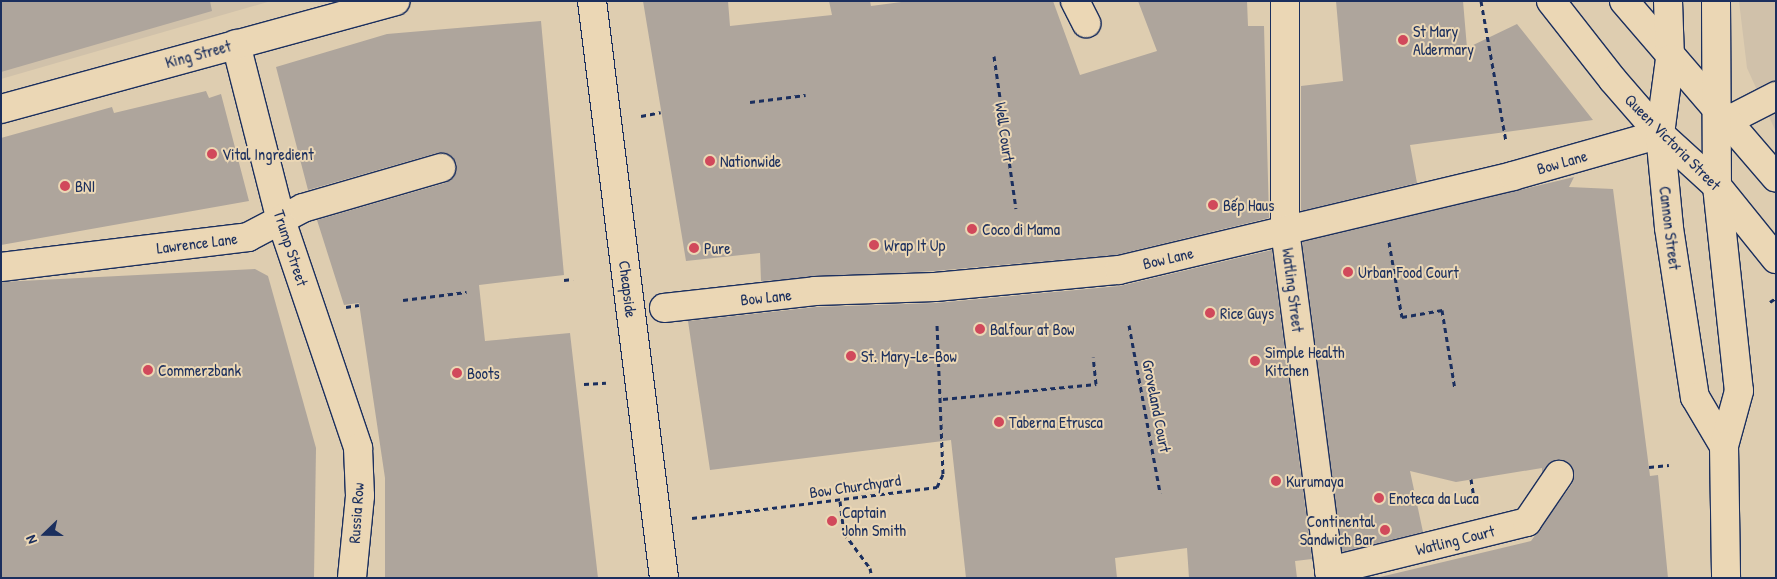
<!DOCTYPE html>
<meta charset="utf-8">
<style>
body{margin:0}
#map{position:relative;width:1777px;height:579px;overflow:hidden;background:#decdb0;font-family:"Patrick Hand",sans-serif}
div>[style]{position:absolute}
.built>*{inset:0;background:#d0c1aa}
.building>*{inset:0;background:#aea59c}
.path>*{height:3px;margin-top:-1.5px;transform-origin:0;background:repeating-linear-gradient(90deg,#1b2f5e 0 5px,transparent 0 9px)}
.roads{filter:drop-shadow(1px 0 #1b2f5e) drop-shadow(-1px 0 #1b2f5e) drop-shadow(0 1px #1b2f5e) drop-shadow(0 -1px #1b2f5e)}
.street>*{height:28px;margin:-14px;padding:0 14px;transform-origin:14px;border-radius:14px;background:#ebd7b5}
.secondary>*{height:28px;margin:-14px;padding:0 14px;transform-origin:14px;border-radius:14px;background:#ebd7b5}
.dots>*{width:14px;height:14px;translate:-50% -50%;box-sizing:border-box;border:2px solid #ebd7b5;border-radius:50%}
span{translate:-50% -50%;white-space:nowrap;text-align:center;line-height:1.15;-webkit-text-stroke:4px #ebd7b5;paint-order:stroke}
.poi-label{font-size:16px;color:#1b2f5e}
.left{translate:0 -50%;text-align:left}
.right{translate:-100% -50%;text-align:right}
.street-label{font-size:16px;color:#1b2f5e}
.frame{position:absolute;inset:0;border:2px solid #1b2f5e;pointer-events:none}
.north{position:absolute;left:20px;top:509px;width:50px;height:50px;-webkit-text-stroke:4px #ebd7b5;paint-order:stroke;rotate:248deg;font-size:14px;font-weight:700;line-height:20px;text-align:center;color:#1b2f5e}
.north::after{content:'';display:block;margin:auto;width:18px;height:22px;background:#1b2f5e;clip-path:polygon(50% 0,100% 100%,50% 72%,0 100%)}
</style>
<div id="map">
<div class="built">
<i style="clip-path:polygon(1px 1px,271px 1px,1px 79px)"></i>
<i style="clip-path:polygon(1739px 1px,1776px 1px,1776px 132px,1747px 68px)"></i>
</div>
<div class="building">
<i style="clip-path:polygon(1px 1px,210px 1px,212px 11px,1px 72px)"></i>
<i style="clip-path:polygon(643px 1px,728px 1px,730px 26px,832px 15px,829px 1px,870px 1px,871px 6px,909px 1px,1053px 1px,1080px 75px,1157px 51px,1138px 1px,1247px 1px,1248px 26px,1264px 26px,1269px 218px,1116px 255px,934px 271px,761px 281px,760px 253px,686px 261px)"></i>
<i style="clip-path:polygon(1336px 1px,1463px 1px,1467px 48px,1517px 24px,1593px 120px,1410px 145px,1417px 183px,1301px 211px,1301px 86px,1343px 81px)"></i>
<i style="clip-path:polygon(541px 21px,564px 275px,479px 285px,485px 341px,570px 333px,598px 578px,385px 578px,385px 478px,359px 303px,344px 305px,317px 220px,445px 183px,453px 178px,456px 164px,451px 156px,437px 153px,308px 190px,276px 67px,387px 34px)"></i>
<i style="clip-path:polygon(206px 91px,209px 98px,221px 94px,249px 201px,1px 245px,1px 138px,112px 107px,114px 113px)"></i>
<i style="clip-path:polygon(1574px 177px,1569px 187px,1613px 189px,1650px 476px,1658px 475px,1668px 578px,1376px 578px,1531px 541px,1572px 484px,1573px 469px,1560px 459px,1542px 473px,1542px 468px,1456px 482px,1410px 471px,1423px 532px,1342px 552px,1302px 242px)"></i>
<i style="clip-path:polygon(1272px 250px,1312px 559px,1295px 561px,1297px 578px,1189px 578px,1187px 548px,1115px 558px,1117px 578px,966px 578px,951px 440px,710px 470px,688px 321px,816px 307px,936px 303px,1120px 286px)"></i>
<i style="clip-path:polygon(255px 269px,268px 276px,316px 448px,314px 578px,1px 578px,1px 282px)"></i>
</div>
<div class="path">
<i style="left:1481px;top:1px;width:142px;rotate:79.9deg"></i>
<i style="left:994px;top:56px;width:154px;rotate:81.8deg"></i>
<i style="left:750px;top:102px;width:56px;rotate:-7.1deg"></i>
<i style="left:641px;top:116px;width:20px;rotate:-11deg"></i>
<i style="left:1389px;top:242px;width:76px;rotate:80.2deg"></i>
<i style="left:1402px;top:317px;width:41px;rotate:-9.9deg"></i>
<i style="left:1442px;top:310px;width:80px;rotate:80.7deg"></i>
<i style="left:564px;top:280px;width:9px;rotate:-6deg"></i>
<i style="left:403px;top:300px;width:64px;rotate:-7.1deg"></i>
<i style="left:1770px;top:302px;width:7px;rotate:-34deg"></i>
<i style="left:346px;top:307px;width:13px;rotate:-9deg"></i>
<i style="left:1129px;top:325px;width:171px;rotate:79.5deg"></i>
<i style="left:584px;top:384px;width:22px;rotate:-3deg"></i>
<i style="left:943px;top:399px;width:154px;rotate:-5.6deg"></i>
<i style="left:1096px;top:384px;width:27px;rotate:-96deg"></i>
<i style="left:1649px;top:467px;width:20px;rotate:-6deg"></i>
<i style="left:1471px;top:479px;width:19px;rotate:81deg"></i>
<i style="left:840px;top:501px;width:32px;rotate:83deg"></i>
<i style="left:844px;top:533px;width:44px;rotate:53.4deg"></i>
<i style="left:870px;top:568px;width:10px;rotate:79deg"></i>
<i style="left:692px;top:518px;width:247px;rotate:-7.2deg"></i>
<i style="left:937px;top:487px;width:14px;rotate:-65deg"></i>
<i style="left:943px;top:474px;width:152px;rotate:-92.3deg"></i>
</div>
<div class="roads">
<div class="street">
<i style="left:592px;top:1px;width:581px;rotate:82.89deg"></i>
<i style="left:1075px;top:1px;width:25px;rotate:63deg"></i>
<i style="left:1285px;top:1px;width:229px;rotate:90deg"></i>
<i style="left:1285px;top:230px;width:351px;rotate:82.6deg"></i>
<i style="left:236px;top:44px;width:182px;rotate:75.7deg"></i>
<i style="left:281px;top:220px;width:241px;rotate:71.3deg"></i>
<i style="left:358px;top:448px;width:48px;rotate:87.6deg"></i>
<i style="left:360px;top:496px;width:82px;rotate:95.6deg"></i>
<i style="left:1729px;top:120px;width:53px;rotate:-27.1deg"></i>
<i style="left:1px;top:267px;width:249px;rotate:-6.9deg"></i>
<i style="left:248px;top:237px;width:62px;rotate:-27.8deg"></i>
<i style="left:303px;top:208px;width:144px;rotate:-16.2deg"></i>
<i style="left:664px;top:308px;width:152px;rotate:-6.4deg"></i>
<i style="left:815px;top:291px;width:120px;rotate:-1.9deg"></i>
<i style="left:935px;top:287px;width:185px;rotate:-5.3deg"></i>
<i style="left:1119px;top:270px;width:405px;rotate:-13.4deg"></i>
<i style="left:1513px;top:176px;width:153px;rotate:-15.9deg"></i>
<i style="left:1329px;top:571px;width:204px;rotate:-13.9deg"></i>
<i style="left:1527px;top:522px;width:57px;rotate:-55.8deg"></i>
</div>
<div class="secondary">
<i style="left:1551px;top:1px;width:100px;rotate:51.9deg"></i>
<i style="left:1613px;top:80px;width:72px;rotate:49deg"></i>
<i style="left:1660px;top:134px;width:77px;rotate:42.4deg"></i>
<i style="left:1717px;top:186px;width:94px;rotate:51.1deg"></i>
<i style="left:1624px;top:1px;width:233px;rotate:49.3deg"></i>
<i style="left:1668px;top:1px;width:58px;rotate:88deg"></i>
<i style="left:1670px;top:59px;width:76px;rotate:97.6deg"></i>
<i style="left:1660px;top:134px;width:94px;rotate:84.5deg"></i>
<i style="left:1669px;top:228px;width:171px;rotate:81.3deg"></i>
<i style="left:1695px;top:397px;width:57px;rotate:59.4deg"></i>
<i style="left:1716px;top:1px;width:185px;rotate:89.7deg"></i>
<i style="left:1717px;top:186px;width:206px;rotate:83.9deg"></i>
<i style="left:1739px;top:391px;width:57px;rotate:105.3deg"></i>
<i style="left:1724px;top:446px;width:132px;rotate:89.1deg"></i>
<i style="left:1px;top:109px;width:409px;rotate:-15.3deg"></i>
</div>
</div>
<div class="dots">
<i style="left:1403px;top:40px;background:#d1495b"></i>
<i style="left:212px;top:154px;background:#d1495b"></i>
<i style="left:710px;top:161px;background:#d1495b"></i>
<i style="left:65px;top:186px;background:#d1495b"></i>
<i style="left:1213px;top:205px;background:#d1495b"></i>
<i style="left:972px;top:229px;background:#d1495b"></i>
<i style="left:874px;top:245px;background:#d1495b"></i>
<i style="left:694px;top:248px;background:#d1495b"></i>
<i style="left:1348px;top:272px;background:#d1495b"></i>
<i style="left:1210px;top:313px;background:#d1495b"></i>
<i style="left:980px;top:329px;background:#d1495b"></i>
<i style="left:851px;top:356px;background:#d1495b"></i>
<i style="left:1255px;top:361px;background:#d1495b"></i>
<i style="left:148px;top:370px;background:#d1495b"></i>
<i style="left:457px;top:373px;background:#d1495b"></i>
<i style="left:999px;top:422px;background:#d1495b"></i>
<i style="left:1276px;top:481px;background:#d1495b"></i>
<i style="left:1379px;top:498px;background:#d1495b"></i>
<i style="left:832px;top:521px;background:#d1495b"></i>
<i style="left:1385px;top:530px;background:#d1495b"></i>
</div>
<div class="poi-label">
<span class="left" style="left:1413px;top:40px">St Mary<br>Aldermary</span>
<span class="left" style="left:222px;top:154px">Vital Ingredient</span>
<span class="left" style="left:720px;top:161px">Nationwide</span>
<span class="left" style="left:75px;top:186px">BNI</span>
<span class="left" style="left:1223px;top:205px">Bếp Haus</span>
<span class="left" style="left:982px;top:229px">Coco di Mama</span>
<span class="left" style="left:884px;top:245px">Wrap It Up</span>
<span class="left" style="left:704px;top:248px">Pure</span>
<span class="left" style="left:1358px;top:272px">Urban Food Court</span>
<span class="left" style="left:1220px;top:313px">Rice Guys</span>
<span class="left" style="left:990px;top:329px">Balfour at Bow</span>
<span class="left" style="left:1265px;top:361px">Simple Health<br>Kitchen</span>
<span class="left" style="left:861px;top:356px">St. Mary-Le-Bow</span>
<span class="left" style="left:158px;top:370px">Commerzbank</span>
<span class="left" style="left:467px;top:373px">Boots</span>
<span class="left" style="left:1009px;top:422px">Taberna Etrusca</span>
<span class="left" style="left:1286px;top:481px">Kurumaya</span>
<span class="left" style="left:1389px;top:498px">Enoteca da Luca</span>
<span class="left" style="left:842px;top:521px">Captain<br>John Smith</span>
<span class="right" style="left:1375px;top:530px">Continental<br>Sandwich Bar</span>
</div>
<div class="street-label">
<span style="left:198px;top:54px;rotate:-15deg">King Street</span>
<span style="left:1005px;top:132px;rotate:82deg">Well Court</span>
<span style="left:1673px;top:142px;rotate:45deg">Queen Victoria Street</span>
<span style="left:1562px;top:162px;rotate:-16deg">Bow Lane</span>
<span style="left:1670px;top:228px;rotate:83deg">Cannon Street</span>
<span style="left:197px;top:243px;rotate:-7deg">Lawrence Lane</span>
<span style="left:291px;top:248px;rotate:72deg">Trump Street</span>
<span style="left:1168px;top:258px;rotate:-13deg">Bow Lane</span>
<span style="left:628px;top:289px;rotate:83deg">Cheapside</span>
<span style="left:1293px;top:290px;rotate:83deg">Watling Street</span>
<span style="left:766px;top:297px;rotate:-6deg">Bow Lane</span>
<span style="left:1157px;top:406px;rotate:79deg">Groveland Court</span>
<span style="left:855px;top:486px;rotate:-8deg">Bow Churchyard</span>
<span style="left:356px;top:513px;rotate:-86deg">Russia Row</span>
<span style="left:1455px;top:540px;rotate:-14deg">Watling Court</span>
</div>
<div class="frame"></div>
<div class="north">N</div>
</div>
